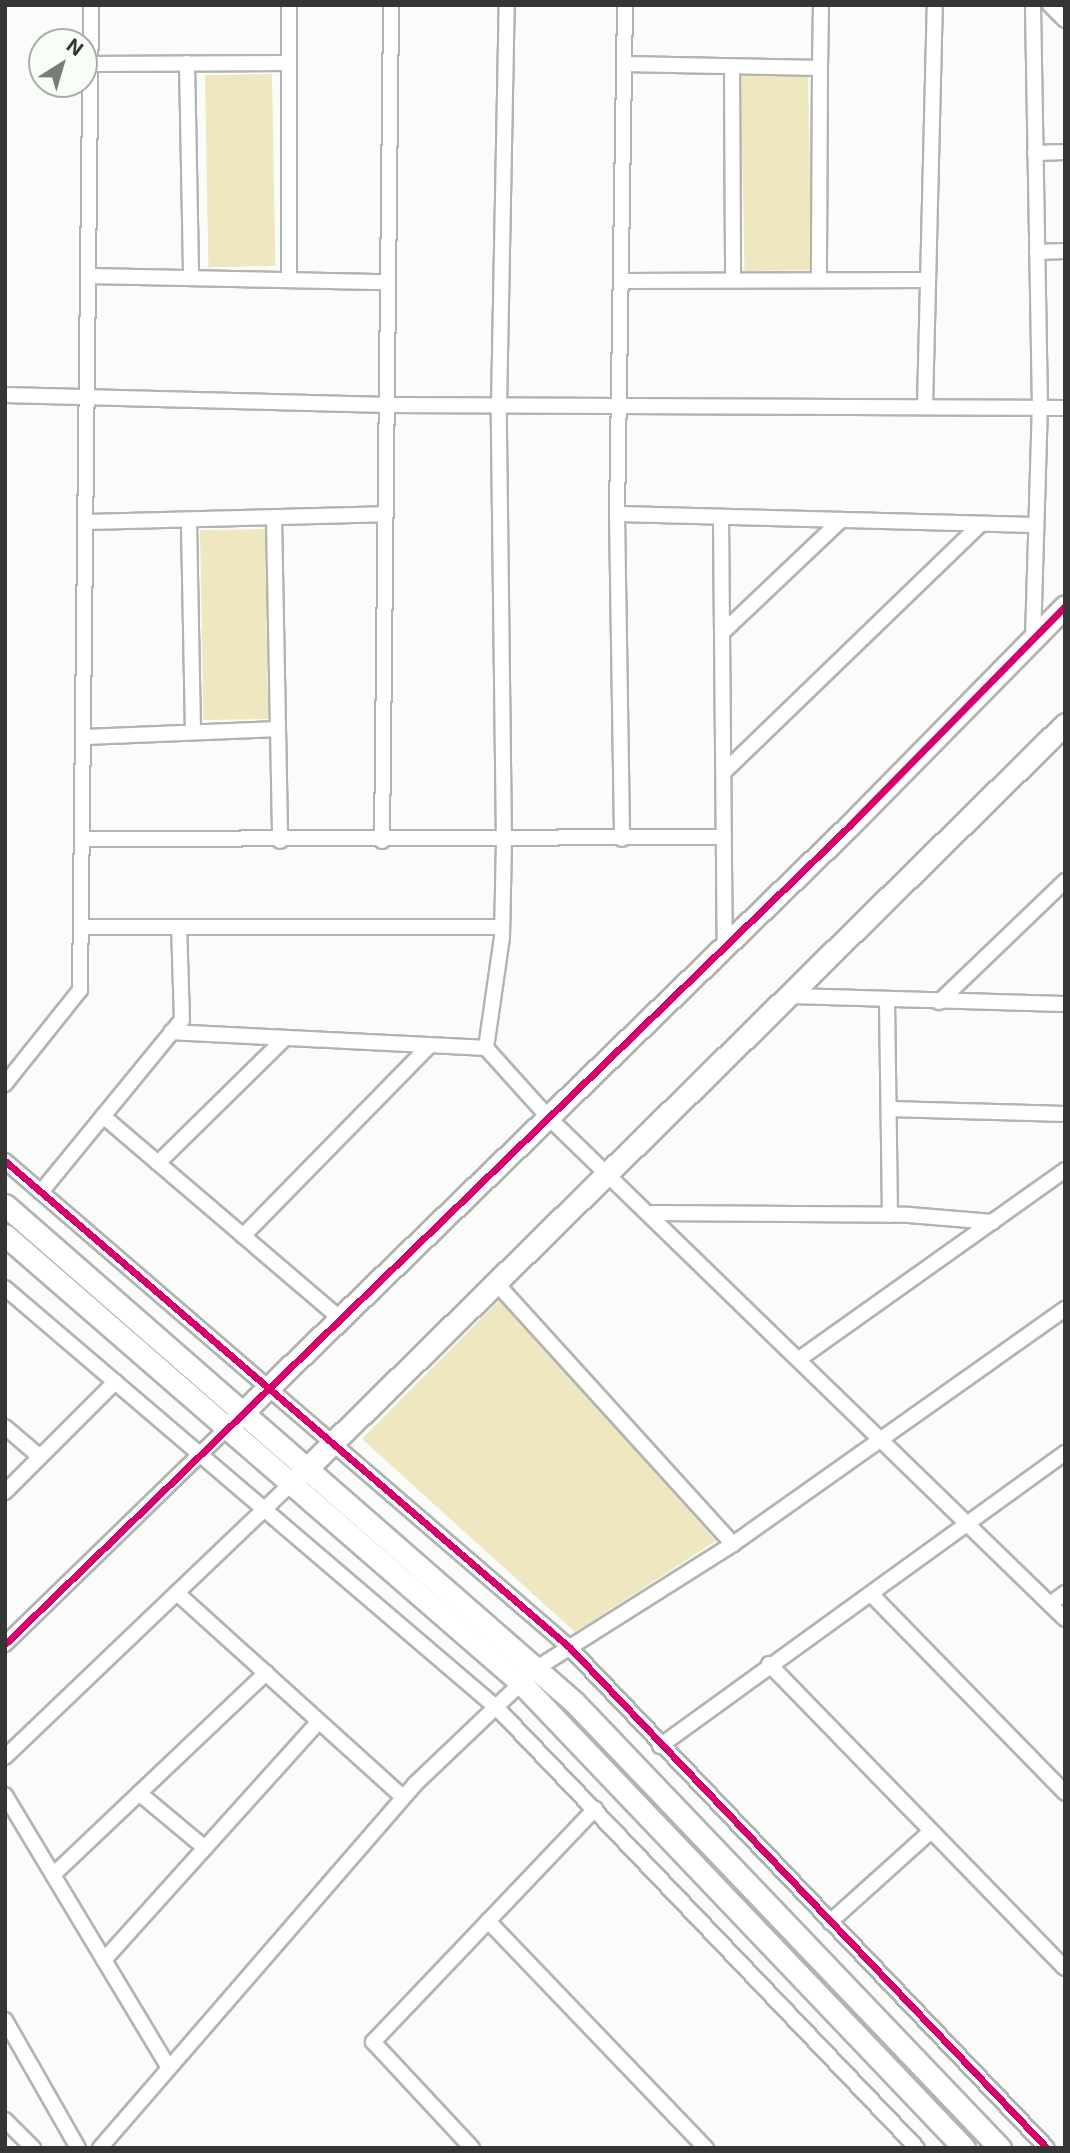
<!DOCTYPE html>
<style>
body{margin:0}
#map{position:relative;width:1070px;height:2153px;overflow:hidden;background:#fafcf9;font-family:Inter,sans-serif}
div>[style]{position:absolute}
.green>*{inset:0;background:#efe7c0;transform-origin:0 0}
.roads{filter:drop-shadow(2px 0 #b2b4b2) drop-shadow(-2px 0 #b2b4b2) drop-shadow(0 2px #b2b4b2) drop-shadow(0 -2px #b2b4b2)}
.street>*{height:14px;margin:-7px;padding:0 7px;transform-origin:7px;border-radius:7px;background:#fefffe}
.secondary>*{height:21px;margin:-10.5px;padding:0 10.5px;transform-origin:10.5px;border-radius:10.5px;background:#fefffe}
.cycleway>*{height:7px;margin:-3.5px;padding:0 3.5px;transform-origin:3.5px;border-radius:3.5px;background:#d6006c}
span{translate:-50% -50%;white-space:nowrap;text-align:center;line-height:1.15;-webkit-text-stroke:7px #f9fdf8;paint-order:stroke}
.frame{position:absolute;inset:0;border:7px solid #343634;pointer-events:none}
.north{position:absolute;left:28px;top:28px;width:70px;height:70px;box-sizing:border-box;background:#f9fdf8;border:2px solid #aaadaa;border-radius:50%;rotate:37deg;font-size:19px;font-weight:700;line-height:28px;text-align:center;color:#343634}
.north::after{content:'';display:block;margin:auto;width:24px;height:32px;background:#797b79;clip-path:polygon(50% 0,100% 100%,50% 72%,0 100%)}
</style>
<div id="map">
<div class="green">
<i style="left:272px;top:74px;width:192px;height:67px;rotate:89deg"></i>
<i style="left:808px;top:75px;width:195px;height:67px;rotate:89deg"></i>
<i style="left:265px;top:529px;width:190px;height:65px;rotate:89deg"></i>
<i style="clip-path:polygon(500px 1299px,716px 1541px,575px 1632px,362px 1439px)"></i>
</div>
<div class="roads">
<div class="street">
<i style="left:625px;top:5px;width:509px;rotate:90.9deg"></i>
<i style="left:617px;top:514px;width:419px;rotate:1.5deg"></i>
<i style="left:1050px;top:5px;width:21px;rotate:45deg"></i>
<i style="left:187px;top:63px;width:215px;rotate:88.9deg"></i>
<i style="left:289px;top:63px;width:217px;rotate:90deg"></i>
<i style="left:90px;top:64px;width:199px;rotate:-0.3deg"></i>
<i style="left:289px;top:63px;width:58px;rotate:-90deg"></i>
<i style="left:624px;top:64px;width:196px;rotate:1.2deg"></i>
<i style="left:820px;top:68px;width:212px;rotate:90.3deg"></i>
<i style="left:732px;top:68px;width:212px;rotate:89.7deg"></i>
<i style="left:820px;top:68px;width:63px;rotate:-89.1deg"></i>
<i style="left:1035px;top:153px;width:30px;rotate:-2deg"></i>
<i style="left:1037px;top:252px;width:28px;rotate:-2deg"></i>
<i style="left:90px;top:276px;width:298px;rotate:1.2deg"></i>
<i style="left:621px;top:281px;width:307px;rotate:-0.2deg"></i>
<i style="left:5px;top:395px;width:382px;rotate:1.5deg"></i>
<i style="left:387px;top:405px;width:678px;rotate:0.25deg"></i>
<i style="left:925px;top:406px;width:401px;rotate:-88.6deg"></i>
<i style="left:617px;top:514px;width:325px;rotate:89.1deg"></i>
<i style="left:721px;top:517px;width:430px;rotate:89.5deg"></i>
<i style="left:274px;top:519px;width:322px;rotate:88.9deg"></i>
<i style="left:86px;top:522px;width:300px;rotate:-1.5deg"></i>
<i style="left:189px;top:523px;width:209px;rotate:88.9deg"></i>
<i style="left:723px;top:632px;width:163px;rotate:-43.5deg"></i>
<i style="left:1033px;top:639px;width:231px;rotate:-88.3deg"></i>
<i style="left:1040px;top:408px;width:403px;rotate:-91deg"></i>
<i style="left:86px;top:737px;width:192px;rotate:-2.4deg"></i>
<i style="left:724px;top:772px;width:357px;rotate:-44deg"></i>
<i style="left:84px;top:839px;width:640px;rotate:-0.18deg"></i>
<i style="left:382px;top:841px;width:836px;rotate:-89.38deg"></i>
<i style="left:82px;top:927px;width:420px"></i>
<i style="left:790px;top:996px;width:275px;rotate:1.7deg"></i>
<i style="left:887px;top:1000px;width:215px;rotate:89.2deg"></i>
<i style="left:939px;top:1002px;width:175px;rotate:-43.8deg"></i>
<i style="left:171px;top:1032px;width:315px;rotate:2.9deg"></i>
<i style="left:486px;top:1048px;width:94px;rotate:48deg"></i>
<i style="left:549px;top:1118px;width:719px;rotate:44.15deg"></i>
<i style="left:486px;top:1048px;width:112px;rotate:-81.8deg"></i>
<i style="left:502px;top:937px;width:95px;rotate:-88.8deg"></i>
<i style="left:504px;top:842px;width:436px;rotate:-90.7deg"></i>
<i style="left:499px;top:406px;width:401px;rotate:-88.9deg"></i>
<i style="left:5px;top:1084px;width:120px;rotate:-51.4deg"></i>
<i style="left:80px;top:990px;width:985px;rotate:-89.36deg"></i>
<i style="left:889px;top:1109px;width:176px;rotate:1.6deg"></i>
<i style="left:103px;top:1116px;width:313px;rotate:40.5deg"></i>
<i style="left:5px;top:1161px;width:745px;rotate:40.75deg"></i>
<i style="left:569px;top:1647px;width:692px;rotate:46.35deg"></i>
<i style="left:158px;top:1163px;width:178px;rotate:-44.5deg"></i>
<i style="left:41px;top:1192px;width:222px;rotate:-50.7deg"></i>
<i style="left:182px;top:1020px;width:93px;rotate:-91.8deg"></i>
<i style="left:652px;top:1213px;width:257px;rotate:0.4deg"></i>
<i style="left:909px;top:1215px;width:84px;rotate:4.8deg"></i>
<i style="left:243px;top:1236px;width:267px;rotate:-45.6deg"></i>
<i style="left:498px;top:1285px;width:350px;rotate:47.8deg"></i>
<i style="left:733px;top:1544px;width:407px;rotate:-35.3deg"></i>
<i style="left:5px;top:1288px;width:647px;rotate:40.49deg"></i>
<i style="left:497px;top:1708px;width:608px;rotate:46.33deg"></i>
<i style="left:802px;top:1357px;width:323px;rotate:-35.4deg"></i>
<i style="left:5px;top:1427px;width:46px;rotate:40.6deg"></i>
<i style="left:5px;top:1492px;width:156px;rotate:-45deg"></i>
<i style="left:177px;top:1593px;width:304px;rotate:42.1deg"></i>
<i style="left:871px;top:1594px;width:278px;rotate:45.7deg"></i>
<i style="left:1050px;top:1604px;width:19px;rotate:-36deg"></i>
<i style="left:5px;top:1644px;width:313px;rotate:-44.2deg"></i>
<i style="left:769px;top:1664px;width:424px;rotate:45.8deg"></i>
<i style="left:660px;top:1746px;width:500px;rotate:-35.9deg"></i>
<i style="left:5px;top:1757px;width:395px;rotate:-43.7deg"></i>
<i style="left:139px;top:1793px;width:86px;rotate:39.8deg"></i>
<i style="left:5px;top:1795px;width:318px;rotate:59deg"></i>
<i style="left:53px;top:1875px;width:294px;rotate:-43.5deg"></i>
<i style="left:488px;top:1921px;width:315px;rotate:46.2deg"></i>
<i style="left:830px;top:1922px;width:136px;rotate:-42deg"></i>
<i style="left:104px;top:1960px;width:321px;rotate:-48deg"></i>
<i style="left:5px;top:2020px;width:147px;rotate:60.3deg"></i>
<i style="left:5px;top:2120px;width:40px;rotate:45deg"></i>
<i style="left:100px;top:2148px;width:481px;rotate:-49.1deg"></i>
<i style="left:415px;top:1784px;width:168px;rotate:-43.6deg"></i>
<i style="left:537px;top:1668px;width:232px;rotate:-32.3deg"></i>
<i style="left:472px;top:2148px;width:145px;rotate:-133deg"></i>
<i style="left:373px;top:2042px;width:322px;rotate:-46.4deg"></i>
</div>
<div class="secondary">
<i style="left:5px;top:1205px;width:755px;rotate:41.14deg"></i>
<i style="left:574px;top:1702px;width:617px;rotate:46.31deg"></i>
<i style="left:5px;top:1235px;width:685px;rotate:40.97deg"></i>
<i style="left:522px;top:1684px;width:641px;rotate:46.39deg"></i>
<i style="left:235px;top:1420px;width:854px;rotate:-44.05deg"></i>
<i style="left:849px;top:826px;width:308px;rotate:-45.5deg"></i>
<i style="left:297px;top:1478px;width:1076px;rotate:-44.47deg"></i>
</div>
</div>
<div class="cycleway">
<i style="left:5px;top:1161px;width:745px;rotate:40.75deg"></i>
<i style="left:569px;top:1647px;width:692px;rotate:46.35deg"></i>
<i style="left:5px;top:1644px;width:1175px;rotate:-44.1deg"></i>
<i style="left:849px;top:826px;width:308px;rotate:-45.5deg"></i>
</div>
<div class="frame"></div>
<div class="north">N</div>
</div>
